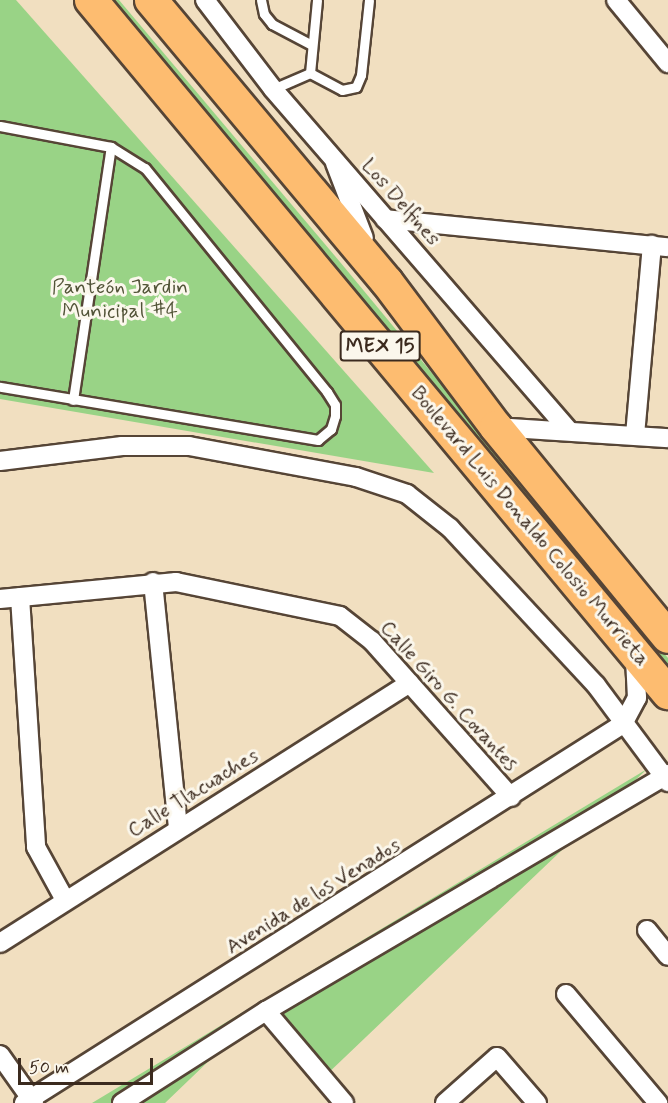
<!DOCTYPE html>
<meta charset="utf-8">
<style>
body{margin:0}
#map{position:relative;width:668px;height:1103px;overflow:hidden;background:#f1dfc0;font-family:Mynerve,sans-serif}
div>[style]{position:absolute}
.green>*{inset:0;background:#99d386}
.roads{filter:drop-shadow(2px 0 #564536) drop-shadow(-2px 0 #564536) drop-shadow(0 2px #564536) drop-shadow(0 -2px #564536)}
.lane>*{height:9px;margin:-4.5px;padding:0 4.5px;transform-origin:4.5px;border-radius:4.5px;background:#fff}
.street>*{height:18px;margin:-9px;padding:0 9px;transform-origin:9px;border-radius:9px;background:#fff}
.highway>*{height:32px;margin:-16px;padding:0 16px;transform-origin:16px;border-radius:16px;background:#fdbc70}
span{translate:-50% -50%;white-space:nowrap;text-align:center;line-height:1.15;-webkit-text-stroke:6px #fbf7ec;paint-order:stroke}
.shield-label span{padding:2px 4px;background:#fbf7ec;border:2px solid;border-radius:4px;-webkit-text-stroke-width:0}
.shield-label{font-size:20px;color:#3b2a1e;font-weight:700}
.street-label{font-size:21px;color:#3b2a1e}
.park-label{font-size:21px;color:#525438}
.scale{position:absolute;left:18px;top:1058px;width:135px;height:27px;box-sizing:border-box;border:3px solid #3b2a1e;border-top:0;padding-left:8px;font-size:18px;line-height:21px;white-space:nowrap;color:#3b2a1e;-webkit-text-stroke:4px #fbf7ec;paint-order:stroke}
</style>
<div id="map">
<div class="green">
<i style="clip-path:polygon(0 0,16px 0,434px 473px,0 399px)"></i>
<i style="clip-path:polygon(97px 0,119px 0,340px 262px,668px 658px,668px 686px)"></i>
<i style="clip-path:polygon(647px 769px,323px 1078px,265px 1007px,165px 1103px,92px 1103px)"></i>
</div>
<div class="roads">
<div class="lane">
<i style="left:261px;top:0;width:14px;rotate:78deg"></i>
<i style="left:264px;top:14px;width:13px;rotate:51deg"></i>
<i style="left:272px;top:24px;width:45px;rotate:27.7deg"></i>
<i style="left:310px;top:73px;width:73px;rotate:-84.5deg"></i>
<i style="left:273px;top:89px;width:40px;rotate:-23.4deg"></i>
<i style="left:310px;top:73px;width:36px;rotate:28deg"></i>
<i style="left:342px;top:90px;width:14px;rotate:-12deg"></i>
<i style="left:356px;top:87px;width:13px;rotate:-67deg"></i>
<i style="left:361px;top:75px;width:75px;rotate:-83.9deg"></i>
<i style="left:0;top:126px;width:113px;rotate:10.7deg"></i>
<i style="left:111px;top:147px;width:40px;rotate:32deg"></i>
<i style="left:145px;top:168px;width:289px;rotate:50.9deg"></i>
<i style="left:327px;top:392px;width:15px;rotate:58deg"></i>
<i style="left:335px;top:405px;width:11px;rotate:90deg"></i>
<i style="left:335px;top:416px;width:14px;rotate:107deg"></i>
<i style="left:331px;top:429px;width:17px;rotate:140deg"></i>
<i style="left:318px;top:440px;width:322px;rotate:-170.5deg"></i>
<i style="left:73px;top:400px;width:256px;rotate:-81.5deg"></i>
</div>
<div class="street">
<i style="left:205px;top:0;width:112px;rotate:52.6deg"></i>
<i style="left:273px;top:89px;width:451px;rotate:49.1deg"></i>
<i style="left:616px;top:0;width:82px;rotate:50.5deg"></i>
<i style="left:335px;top:163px;width:80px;rotate:68.9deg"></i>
<i style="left:385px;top:219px;width:284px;rotate:5.7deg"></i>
<i style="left:496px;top:427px;width:172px;rotate:3.7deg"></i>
<i style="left:635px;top:435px;width:191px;rotate:-84.9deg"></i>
<i style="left:0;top:461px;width:123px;rotate:-7deg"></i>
<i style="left:122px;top:446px;width:67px"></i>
<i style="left:189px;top:446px;width:170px;rotate:10.5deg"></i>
<i style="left:356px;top:477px;width:54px;rotate:18.4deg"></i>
<i style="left:407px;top:494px;width:55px;rotate:38.3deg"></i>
<i style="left:450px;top:528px;width:214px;rotate:47.1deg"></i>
<i style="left:596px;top:685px;width:121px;rotate:53.4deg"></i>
<i style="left:153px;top:582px;width:247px;rotate:84.2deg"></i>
<i style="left:20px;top:597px;width:251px;rotate:86.3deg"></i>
<i style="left:36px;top:847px;width:60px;rotate:61.3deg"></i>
<i style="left:0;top:599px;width:177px;rotate:-5.5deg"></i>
<i style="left:176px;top:582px;width:167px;rotate:11.7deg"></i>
<i style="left:340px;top:616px;width:41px;rotate:38deg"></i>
<i style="left:372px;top:641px;width:209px;rotate:48.3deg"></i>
<i style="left:647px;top:930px;width:33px;rotate:51deg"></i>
<i style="left:0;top:943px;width:485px;rotate:-32.4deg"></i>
<i style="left:566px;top:994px;width:143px;rotate:49.8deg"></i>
<i style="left:266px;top:1011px;width:121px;rotate:49.7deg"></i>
<i style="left:0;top:1055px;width:59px;rotate:54.7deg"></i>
<i style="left:24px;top:1103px;width:709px;rotate:-32.32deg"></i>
<i style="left:623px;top:724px;width:30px;rotate:-62deg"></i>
<i style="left:637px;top:698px;width:40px;rotate:-92.9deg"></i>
<i style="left:122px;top:1103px;width:171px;rotate:-32.6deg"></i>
<i style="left:266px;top:1011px;width:467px;rotate:-30.5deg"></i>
<i style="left:445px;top:1103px;width:69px;rotate:-41.5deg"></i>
<i style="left:497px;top:1057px;width:61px;rotate:49deg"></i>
</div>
<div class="highway">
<i style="left:91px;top:0;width:902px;rotate:50.22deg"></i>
<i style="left:151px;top:0;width:368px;rotate:50.1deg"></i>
<i style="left:387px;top:282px;width:181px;rotate:53.1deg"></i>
<i style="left:496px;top:427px;width:271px;rotate:50.7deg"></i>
</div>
</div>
<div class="shield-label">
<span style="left:380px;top:346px">MEX 15</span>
</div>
<div class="street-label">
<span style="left:401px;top:202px;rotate:49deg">Los Delfines</span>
<span style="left:530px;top:526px;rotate:50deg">Boulevard Luis Donaldo Colosio Murrieta</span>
<span style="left:449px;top:696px;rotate:48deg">Calle Giro G. Covantes</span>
<span style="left:193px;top:793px;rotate:-32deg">Calle Tlacuaches</span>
<span style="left:313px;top:896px;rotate:-32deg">Avenida de los Venados</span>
</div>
<div class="park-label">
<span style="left:120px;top:299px">Panteón Jardin<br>Municipal #4</span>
</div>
<div class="scale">50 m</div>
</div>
